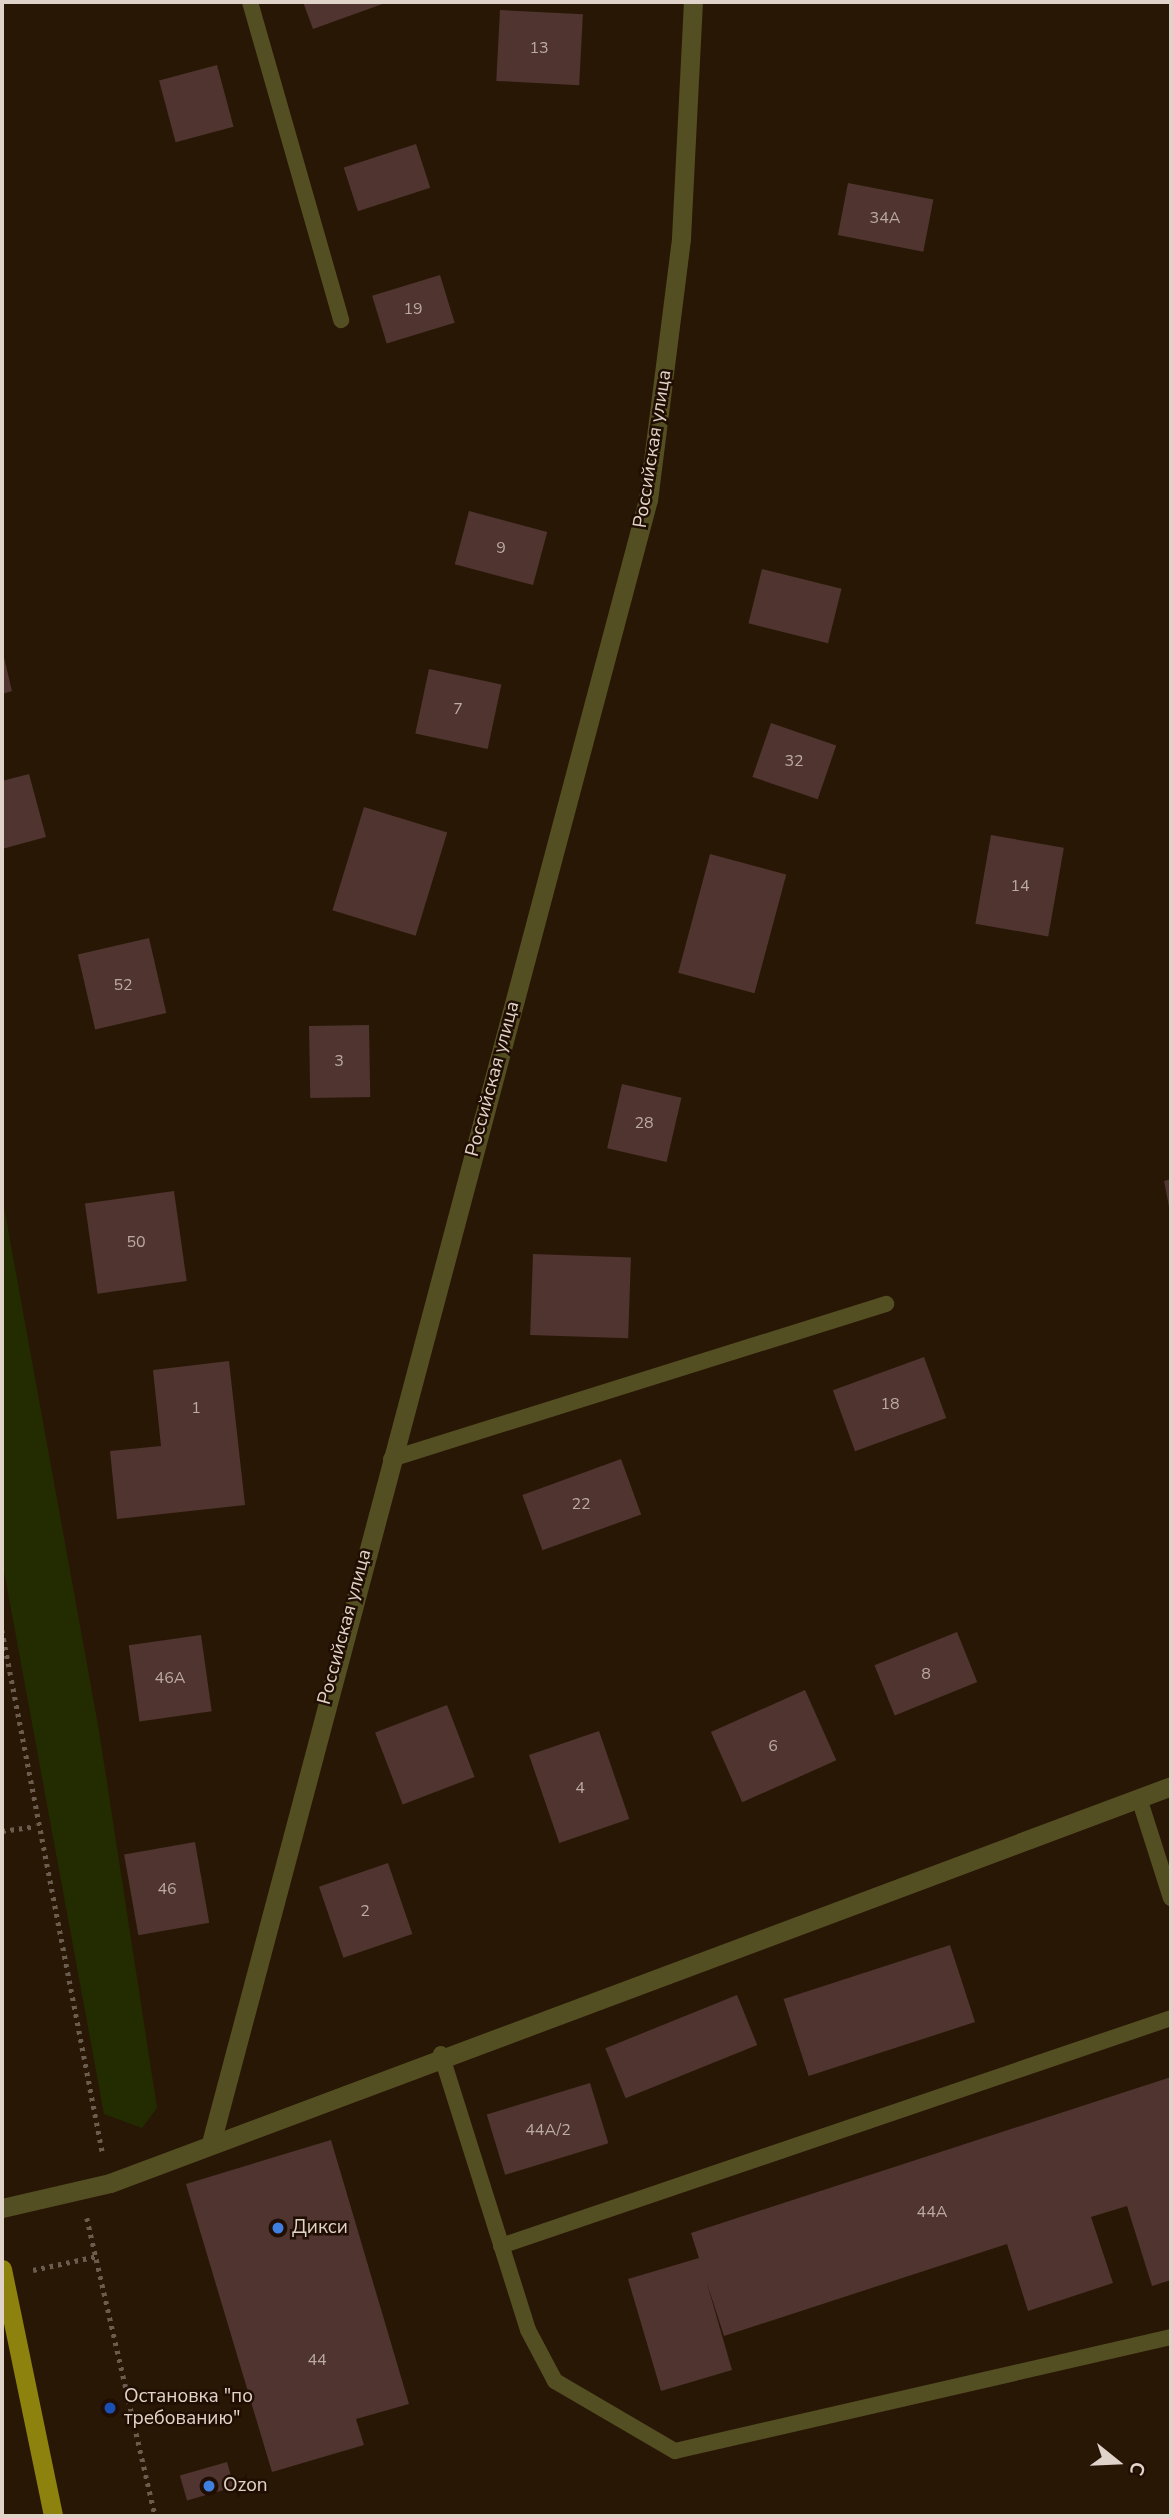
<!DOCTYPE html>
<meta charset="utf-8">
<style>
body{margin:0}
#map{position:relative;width:1173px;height:2518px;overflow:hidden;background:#291706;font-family:"Nunito Sans",sans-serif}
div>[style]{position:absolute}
.green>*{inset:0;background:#232c00}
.building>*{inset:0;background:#4f342f;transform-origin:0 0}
.path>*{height:4.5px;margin-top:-2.25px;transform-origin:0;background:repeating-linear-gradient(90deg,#6c5c4d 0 3.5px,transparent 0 8.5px)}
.service>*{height:16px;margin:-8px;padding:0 8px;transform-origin:8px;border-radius:8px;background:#544f22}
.minor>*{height:19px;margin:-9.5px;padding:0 9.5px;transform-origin:9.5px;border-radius:9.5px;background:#544f22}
.primary>*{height:19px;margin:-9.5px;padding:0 9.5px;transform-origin:9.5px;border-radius:9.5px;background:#8d820d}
.dots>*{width:19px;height:19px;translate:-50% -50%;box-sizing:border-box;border:4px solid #1f0e01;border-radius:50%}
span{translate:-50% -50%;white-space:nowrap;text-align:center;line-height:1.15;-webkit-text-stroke:5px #1f0e01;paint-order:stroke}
.number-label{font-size:16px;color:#bcaba2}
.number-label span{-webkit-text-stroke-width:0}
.street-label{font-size:19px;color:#e0d3c9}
.poi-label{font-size:19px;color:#e0d3c9}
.left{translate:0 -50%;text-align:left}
.frame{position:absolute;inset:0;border:4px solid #e0d3c9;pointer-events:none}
.north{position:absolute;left:1082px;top:2427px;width:70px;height:70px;-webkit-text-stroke:5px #1f0e01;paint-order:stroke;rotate:108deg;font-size:19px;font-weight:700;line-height:28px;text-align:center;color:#e0d3c9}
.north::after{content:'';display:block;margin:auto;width:24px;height:32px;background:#e0d3c9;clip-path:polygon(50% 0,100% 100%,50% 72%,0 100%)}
</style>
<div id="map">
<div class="green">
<i style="clip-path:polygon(2px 1196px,99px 1731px,157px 2108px,142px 2128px,104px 2114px,2px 1560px)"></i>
</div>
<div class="building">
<i style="clip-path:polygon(303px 2px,388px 2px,313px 29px)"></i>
<i style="left:500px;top:10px;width:83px;height:71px;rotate:3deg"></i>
<i style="left:217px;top:65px;width:64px;height:60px;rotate:75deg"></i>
<i style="left:416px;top:144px;width:46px;height:76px;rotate:72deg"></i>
<i style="left:848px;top:183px;width:87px;height:53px;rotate:11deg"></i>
<i style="left:440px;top:275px;width:50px;height:71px;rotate:73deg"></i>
<i style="left:469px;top:511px;width:81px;height:55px;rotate:15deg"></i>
<i style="left:762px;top:569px;width:82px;height:56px;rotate:14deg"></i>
<i style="clip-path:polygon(2px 649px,12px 691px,2px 694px)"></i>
<i style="left:429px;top:669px;width:74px;height:66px;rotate:12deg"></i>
<i style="left:771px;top:723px;width:69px;height:57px;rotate:19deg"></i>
<i style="clip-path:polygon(29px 774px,46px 837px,2px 849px,2px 781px)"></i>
<i style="left:364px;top:807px;width:87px;height:108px;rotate:17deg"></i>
<i style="left:991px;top:835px;width:74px;height:90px;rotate:10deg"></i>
<i style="left:710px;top:854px;width:79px;height:123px;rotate:15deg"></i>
<i style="left:149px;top:938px;width:77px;height:73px;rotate:77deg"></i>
<i style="left:369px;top:1025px;width:72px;height:60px;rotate:89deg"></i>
<i style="left:622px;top:1084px;width:61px;height:66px;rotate:13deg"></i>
<i style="clip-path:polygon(1171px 1179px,1171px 1211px,1170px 1212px,1164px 1181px)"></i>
<i style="left:174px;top:1191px;width:91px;height:90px;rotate:82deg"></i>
<i style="left:533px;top:1254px;width:98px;height:81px;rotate:2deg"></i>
<i style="left:924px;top:1357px;width:65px;height:97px;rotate:70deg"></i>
<i style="clip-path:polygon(229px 1361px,245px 1505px,117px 1519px,110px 1451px,161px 1446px,153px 1370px)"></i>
<i style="left:621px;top:1459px;width:59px;height:105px;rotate:70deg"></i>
<i style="left:957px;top:1632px;width:54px;height:89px;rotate:68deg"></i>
<i style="left:201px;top:1635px;width:77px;height:73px;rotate:82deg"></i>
<i style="left:805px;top:1690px;width:77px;height:103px;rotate:66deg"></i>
<i style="left:447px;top:1705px;width:77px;height:77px;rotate:69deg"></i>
<i style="left:599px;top:1731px;width:93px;height:74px;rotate:71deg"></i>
<i style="left:195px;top:1842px;width:82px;height:72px;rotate:80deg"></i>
<i style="left:388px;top:1863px;width:75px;height:73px;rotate:71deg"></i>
<i style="left:950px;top:1945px;width:81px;height:175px;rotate:72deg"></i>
<i style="left:737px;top:1995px;width:54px;height:142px;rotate:68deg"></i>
<i style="clip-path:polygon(1171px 2077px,1171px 2280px,1152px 2286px,1127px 2206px,1091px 2217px,1113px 2283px,1028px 2311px,1007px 2244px,724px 2336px,706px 2280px,732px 2370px,661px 2391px,628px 2279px,699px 2258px,691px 2233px)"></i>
<i style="left:590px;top:2083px;width:63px;height:108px;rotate:73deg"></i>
<i style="clip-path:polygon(331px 2140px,409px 2404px,356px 2419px,364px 2445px,272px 2472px,186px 2184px)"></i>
<i style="left:227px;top:2462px;width:26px;height:49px;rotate:74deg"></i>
</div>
<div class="path">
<i style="left:2px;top:1630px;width:535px;rotate:79.11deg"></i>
<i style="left:2px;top:1831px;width:34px;rotate:-8deg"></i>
<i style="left:87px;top:2218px;width:306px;rotate:77.1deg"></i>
<i style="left:33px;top:2270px;width:66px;rotate:-12.3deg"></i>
</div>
<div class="service">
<i style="left:250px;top:2px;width:331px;rotate:74deg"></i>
<i style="left:391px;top:1459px;width:519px;rotate:-17.39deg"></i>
<i style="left:1139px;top:1798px;width:105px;rotate:72.3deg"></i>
<i style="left:441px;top:2054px;width:289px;rotate:72.5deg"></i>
<i style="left:528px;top:2330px;width:58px;rotate:62.1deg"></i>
<i style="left:555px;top:2381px;width:139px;rotate:30.3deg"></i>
<i style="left:675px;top:2451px;width:509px;rotate:-12.94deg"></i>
<i style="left:501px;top:2246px;width:708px;rotate:-18.79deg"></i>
</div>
<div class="minor">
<i style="left:211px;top:2143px;width:1700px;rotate:-75.11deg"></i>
<i style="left:648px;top:500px;width:264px;rotate:-82.8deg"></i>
<i style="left:681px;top:238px;width:236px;rotate:-87.1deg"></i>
<i style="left:2px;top:2208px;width:111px;rotate:-13deg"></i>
<i style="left:110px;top:2183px;width:1133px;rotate:-20.51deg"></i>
</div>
<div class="primary">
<i style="left:2px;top:2269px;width:252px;rotate:78.3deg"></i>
</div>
<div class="dots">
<i style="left:278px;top:2228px;background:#3f7fe0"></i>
<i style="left:110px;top:2408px;background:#1a4fb4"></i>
<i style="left:209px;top:2486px;background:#3f7fe0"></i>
</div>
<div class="number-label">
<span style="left:539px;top:48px">13</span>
<span style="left:885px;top:218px">34А</span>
<span style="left:413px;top:309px">19</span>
<span style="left:501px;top:548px">9</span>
<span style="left:458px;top:709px">7</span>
<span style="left:794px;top:761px">32</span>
<span style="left:1020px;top:886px">14</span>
<span style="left:123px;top:985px">52</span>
<span style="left:339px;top:1061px">3</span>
<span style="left:644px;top:1123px">28</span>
<span style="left:136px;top:1242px">50</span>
<span style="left:890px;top:1404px">18</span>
<span style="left:196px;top:1408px">1</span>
<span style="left:581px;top:1504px">22</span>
<span style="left:926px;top:1674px">8</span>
<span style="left:170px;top:1678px">46А</span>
<span style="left:773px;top:1746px">6</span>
<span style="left:580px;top:1788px">4</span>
<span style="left:167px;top:1889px">46</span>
<span style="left:365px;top:1911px">2</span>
<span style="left:548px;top:2130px">44А/2</span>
<span style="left:932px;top:2212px">44А</span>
<span style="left:317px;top:2360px">44</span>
</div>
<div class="street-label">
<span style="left:653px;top:449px;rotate:-81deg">Российская улица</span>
<span style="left:493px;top:1079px;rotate:-75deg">Российская улица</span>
<span style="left:345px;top:1627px;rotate:-75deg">Российская улица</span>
</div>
<div class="poi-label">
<span class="left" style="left:292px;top:2228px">Дикси</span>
<span class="left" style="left:124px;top:2408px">Остановка "по<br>требованию"</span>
<span class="left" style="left:223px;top:2486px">Ozon</span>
</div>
<div class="frame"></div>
<div class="north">С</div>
</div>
